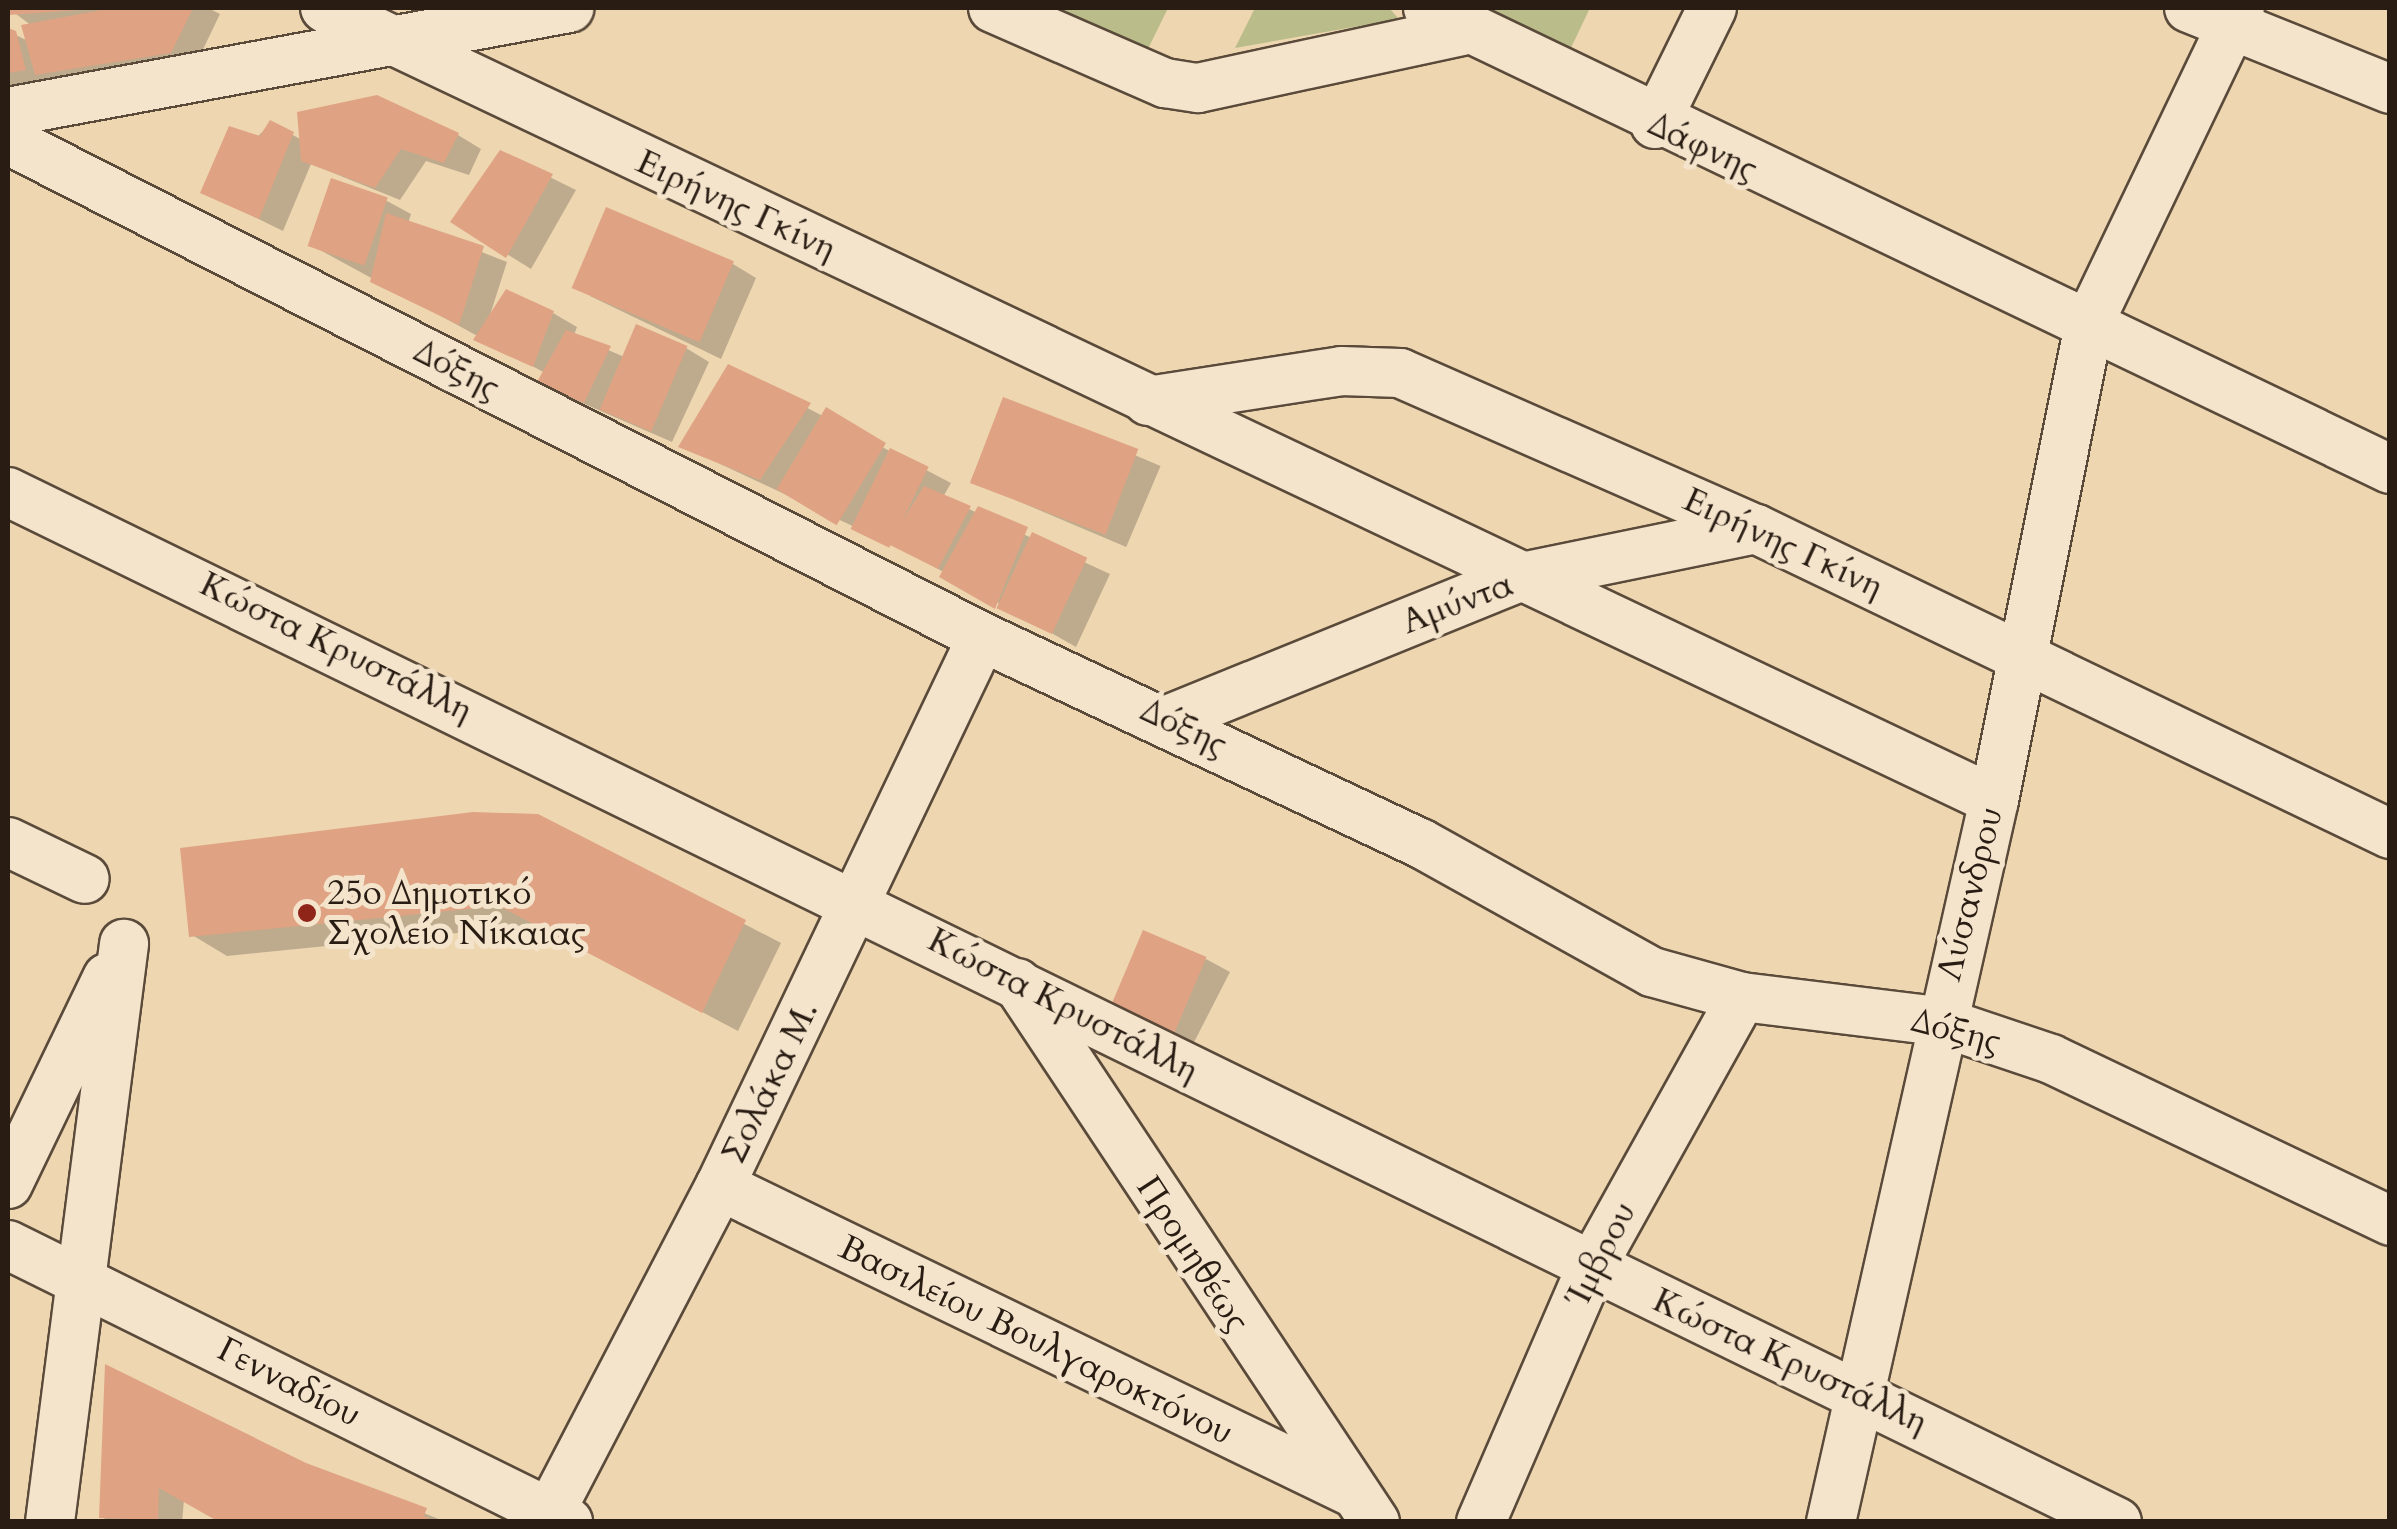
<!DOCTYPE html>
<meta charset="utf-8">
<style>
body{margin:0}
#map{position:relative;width:2397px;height:1529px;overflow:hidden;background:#eed6b1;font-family:Cardo,serif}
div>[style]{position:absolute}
.green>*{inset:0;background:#babd8a}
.shadow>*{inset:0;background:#0003;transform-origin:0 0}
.building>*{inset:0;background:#dfa383;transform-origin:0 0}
.roads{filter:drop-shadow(2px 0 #5a4a3a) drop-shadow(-2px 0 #5a4a3a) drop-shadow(0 2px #5a4a3a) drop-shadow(0 -2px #5a4a3a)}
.street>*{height:48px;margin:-24px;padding:0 24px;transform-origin:24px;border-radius:24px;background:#f4e4cc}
.dots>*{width:28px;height:28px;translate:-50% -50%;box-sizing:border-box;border:5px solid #f4e4cc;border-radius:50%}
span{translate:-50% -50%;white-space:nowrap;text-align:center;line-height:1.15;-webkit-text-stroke:10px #f4e4cc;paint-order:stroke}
.street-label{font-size:35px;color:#281c13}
.poi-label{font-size:35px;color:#281c13}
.left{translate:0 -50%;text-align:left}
.frame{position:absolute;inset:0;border:10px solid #281c13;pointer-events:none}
</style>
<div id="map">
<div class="green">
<i style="clip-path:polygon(1053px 8px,1168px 8px,1148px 49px)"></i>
<i style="clip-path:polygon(1255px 8px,1389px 8px,1399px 19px,1235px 48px)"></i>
<i style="clip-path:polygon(1472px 8px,1590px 8px,1569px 52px)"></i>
</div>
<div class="shadow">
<i style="clip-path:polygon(8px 8px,208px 8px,220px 14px,195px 66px,8px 90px,8px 31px,28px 41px,32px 26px)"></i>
<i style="clip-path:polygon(271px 123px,302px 140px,458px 135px,481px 149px,469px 175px,426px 161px,400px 200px,311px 164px,283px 231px,203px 192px)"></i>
<i style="clip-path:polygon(501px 153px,576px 190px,531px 269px,454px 221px)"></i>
<i style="clip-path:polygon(387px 201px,411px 214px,408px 223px,507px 262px,490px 315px,553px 313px,577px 327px,574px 335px,622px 356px,686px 348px,709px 362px,672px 442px,564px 395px,540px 381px,545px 373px,309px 244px)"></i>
<i style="clip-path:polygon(733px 264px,756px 278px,721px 359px,590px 296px)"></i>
<i style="clip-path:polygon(729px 367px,951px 483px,943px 497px,1110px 574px,1076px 647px,908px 552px,682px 446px)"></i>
<i style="left:1005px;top:400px;width:169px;height:88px;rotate:23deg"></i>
<i style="clip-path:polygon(537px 816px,781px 943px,738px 1031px,537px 925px,227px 956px,192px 935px)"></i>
<i style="clip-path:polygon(1206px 959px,1230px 972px,1189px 1052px,1129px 1022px)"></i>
<i style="clip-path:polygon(106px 1458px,305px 1465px,446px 1522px,221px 1522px,184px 1500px,182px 1522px,110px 1522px,102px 1517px)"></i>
</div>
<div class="building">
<i style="clip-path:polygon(8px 8px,79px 8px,79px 10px,8px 15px)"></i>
<i style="clip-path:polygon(113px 8px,193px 8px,171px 53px,35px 75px,21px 25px)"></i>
<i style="clip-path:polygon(8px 28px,16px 31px,26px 70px,8px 73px)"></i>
<i style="clip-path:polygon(377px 95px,459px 133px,444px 163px,401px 149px,375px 188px,301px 161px,297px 112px)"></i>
<i style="clip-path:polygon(270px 120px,294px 132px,259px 219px,200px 193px,229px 126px,260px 136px)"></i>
<i style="clip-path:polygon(500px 150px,553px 174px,506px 258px,450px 222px)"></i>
<i style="left:331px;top:178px;width:60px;height:72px;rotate:19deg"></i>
<i style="left:606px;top:207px;width:139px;height:88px;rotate:23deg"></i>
<i style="clip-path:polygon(386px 213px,484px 246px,459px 325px,370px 282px)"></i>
<i style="clip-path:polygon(506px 289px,554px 311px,533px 367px,473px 340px)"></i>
<i style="left:636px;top:324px;width:56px;height:93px;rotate:23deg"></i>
<i style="clip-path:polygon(566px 330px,611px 346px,584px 403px,537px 382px)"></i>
<i style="clip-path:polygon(728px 364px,811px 403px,760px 480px,678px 447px)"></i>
<i style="left:1003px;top:397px;width:145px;height:92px;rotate:21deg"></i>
<i style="left:826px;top:407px;width:70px;height:96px;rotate:31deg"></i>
<i style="left:890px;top:448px;width:43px;height:90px;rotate:26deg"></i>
<i style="clip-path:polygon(924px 486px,971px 506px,938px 569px,888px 544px)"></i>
<i style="clip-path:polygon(978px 506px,1028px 527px,995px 609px,939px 577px)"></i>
<i style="left:1032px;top:532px;width:61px;height:84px;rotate:25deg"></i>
<i style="clip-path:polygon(473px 812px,538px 814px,746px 920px,702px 1013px,499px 906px,189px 937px,180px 848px)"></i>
<i style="left:1143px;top:930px;width:69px;height:89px;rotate:23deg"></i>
<i style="clip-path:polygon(105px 1364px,306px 1463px,427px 1508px,424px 1516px,435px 1522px,219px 1522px,159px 1488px,158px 1520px,99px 1518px)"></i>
</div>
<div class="roads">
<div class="street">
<i style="left:325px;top:8px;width:1847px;rotate:25.39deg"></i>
<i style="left:993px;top:8px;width:188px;rotate:23.6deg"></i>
<i style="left:1165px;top:83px;width:33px;rotate:9deg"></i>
<i style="left:1198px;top:88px;width:270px;rotate:-12.2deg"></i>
<i style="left:1428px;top:8px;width:1067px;rotate:25.6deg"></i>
<i style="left:2189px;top:8px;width:217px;rotate:21.9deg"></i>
<i style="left:8px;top:112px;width:571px;rotate:-10.5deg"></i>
<i style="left:1655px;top:124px;width:129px;rotate:-63.8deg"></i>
<i style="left:8px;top:140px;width:1093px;rotate:27.03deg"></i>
<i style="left:982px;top:637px;width:484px;rotate:25.2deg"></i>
<i style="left:1420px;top:843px;width:265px;rotate:29.1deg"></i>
<i style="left:1652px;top:972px;width:93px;rotate:15.5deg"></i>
<i style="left:1742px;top:997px;width:197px;rotate:7deg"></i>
<i style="left:1938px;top:1021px;width:119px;rotate:18.6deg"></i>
<i style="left:2051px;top:1059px;width:376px;rotate:25.5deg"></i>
<i style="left:1148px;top:401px;width:195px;rotate:-8.8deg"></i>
<i style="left:1341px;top:371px;width:59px;rotate:1.9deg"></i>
<i style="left:1400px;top:373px;width:389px;rotate:23.7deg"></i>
<i style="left:1756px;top:529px;width:704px;rotate:25.69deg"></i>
<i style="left:8px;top:492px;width:2347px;rotate:26.03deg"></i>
<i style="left:1170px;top:719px;width:375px;rotate:-22.1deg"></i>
<i style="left:1517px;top:578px;width:244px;rotate:-11.6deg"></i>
<i style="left:8px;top:842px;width:85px;rotate:25.7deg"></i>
<i style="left:1017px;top:983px;width:647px;rotate:56.41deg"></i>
<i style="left:8px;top:1184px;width:229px;rotate:-64.3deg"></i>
<i style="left:720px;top:1186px;width:702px;rotate:25.84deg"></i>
<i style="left:8px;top:1245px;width:625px;rotate:26.32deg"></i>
<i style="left:50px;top:1522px;width:583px;rotate:-82.7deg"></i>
<i style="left:545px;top:1522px;width:379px;rotate:-62.5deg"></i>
<i style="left:720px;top:1186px;width:608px;rotate:-64.49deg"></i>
<i style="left:1481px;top:1522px;width:277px;rotate:-66.6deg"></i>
<i style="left:1591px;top:1268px;width:310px;rotate:-60.9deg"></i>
<i style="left:1831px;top:1522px;width:740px;rotate:-77.28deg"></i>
<i style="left:1994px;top:800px;width:486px;rotate:-78.7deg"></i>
<i style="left:2089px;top:323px;width:349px;rotate:-64.4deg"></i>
</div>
</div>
<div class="dots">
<i style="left:307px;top:913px;background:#8f2418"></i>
</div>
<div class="street-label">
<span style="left:1703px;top:146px;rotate:25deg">Δάφνης</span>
<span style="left:736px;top:205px;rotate:25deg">Ειρήνης Γκίνη</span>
<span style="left:457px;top:369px;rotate:27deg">Δόξης</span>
<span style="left:1783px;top:543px;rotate:25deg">Ειρήνης Γκίνη</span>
<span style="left:1457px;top:603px;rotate:-21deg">Αμύντα</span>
<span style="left:336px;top:647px;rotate:26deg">Κώστα Κρυστάλλη</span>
<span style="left:1184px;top:727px;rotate:25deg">Δόξης</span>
<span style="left:1970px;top:894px;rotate:-76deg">Λύσανδρου</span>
<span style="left:1063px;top:1005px;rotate:27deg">Κώστα Κρυστάλλη</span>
<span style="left:1956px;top:1031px;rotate:15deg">Δόξης</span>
<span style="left:770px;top:1082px;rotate:-64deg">Σολάκα Μ.</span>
<span style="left:1193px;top:1254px;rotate:57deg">Προμηθέως</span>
<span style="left:1601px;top:1254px;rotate:-63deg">Ίμβρου</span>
<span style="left:1036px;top:1340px;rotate:26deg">Βασιλείου Βουλγαροκτόνου</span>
<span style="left:1790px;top:1361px;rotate:25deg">Κώστα Κρυστάλλη</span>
<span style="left:289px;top:1382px;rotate:27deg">Γενναδίου</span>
</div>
<div class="poi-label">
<span class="left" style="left:327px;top:913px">25o Δημοτικό<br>Σχολείο Νίκαιας</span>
</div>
<div class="frame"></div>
</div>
